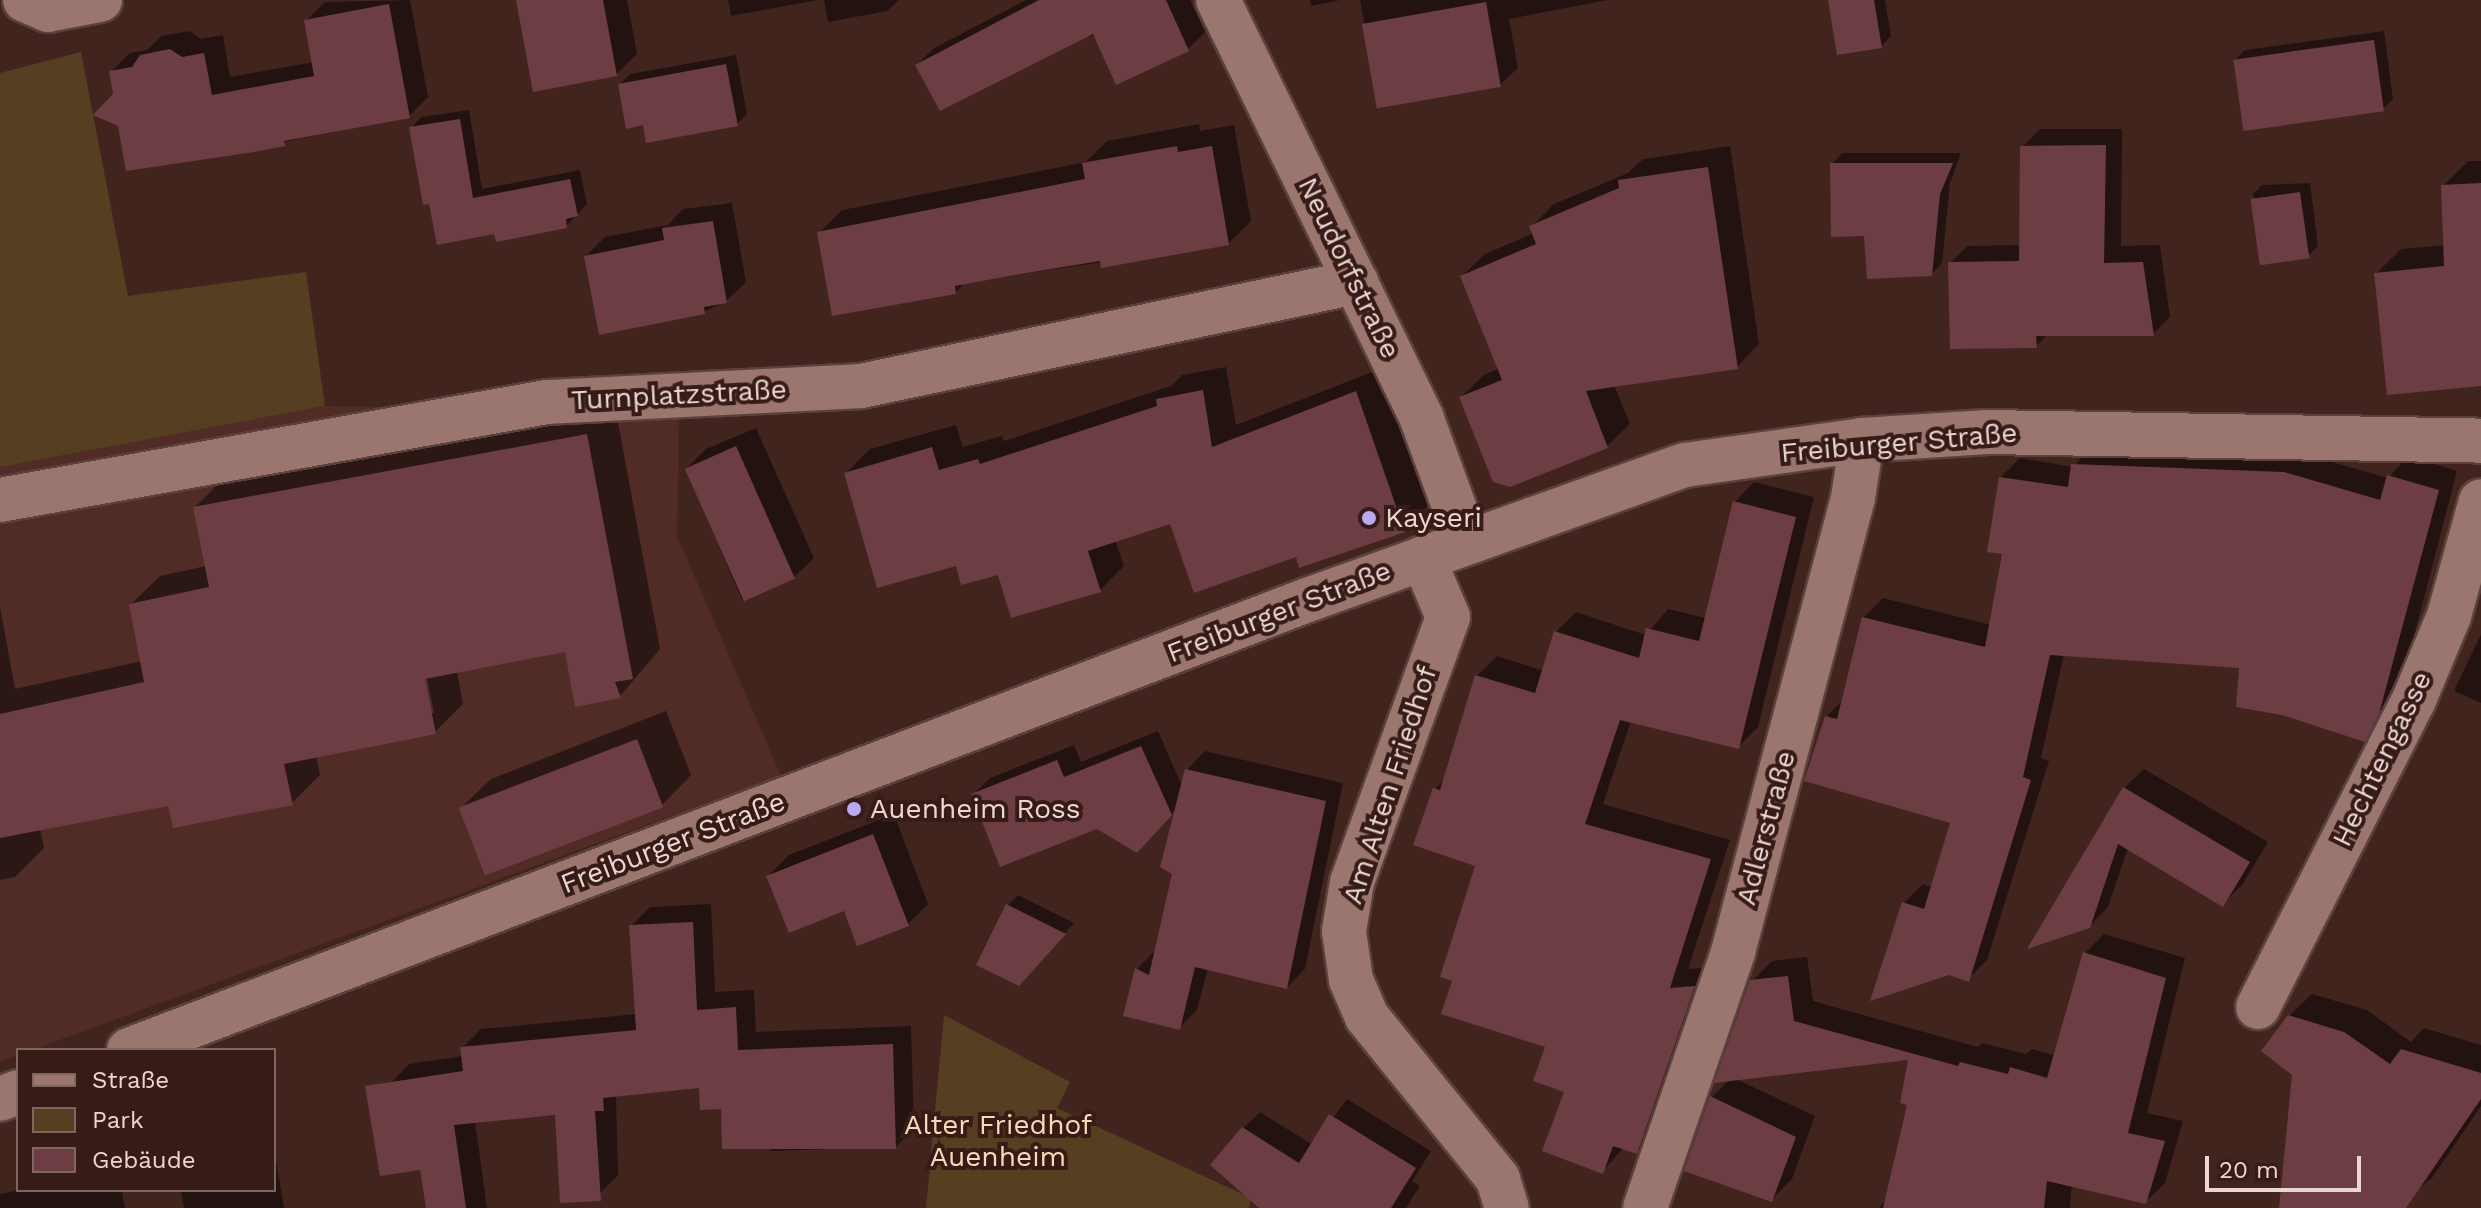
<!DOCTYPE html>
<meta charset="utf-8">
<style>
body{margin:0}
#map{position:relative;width:2481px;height:1208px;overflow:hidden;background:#42241f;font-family:"Work Sans",sans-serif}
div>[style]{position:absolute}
.built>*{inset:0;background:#512c26}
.green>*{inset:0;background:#563e20}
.shadow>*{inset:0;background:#0007}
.building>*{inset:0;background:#6d3d44;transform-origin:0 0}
.roads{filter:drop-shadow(2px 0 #5a413d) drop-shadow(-2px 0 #5a413d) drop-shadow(0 2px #5a413d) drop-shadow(0 -2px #5a413d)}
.minor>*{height:44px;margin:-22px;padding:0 22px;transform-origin:22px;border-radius:22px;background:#9a766f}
.tertiary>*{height:44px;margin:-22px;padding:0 22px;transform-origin:22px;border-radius:22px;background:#9a766f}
.dots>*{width:22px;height:22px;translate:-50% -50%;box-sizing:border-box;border:4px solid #371b16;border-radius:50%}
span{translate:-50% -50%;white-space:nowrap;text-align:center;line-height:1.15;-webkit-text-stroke:8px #371b16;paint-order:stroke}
.street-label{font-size:28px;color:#ead6d2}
.poi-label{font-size:28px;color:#ead6d2}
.left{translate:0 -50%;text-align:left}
.park-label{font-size:28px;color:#fadab6}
.legend{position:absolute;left:16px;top:1048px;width:260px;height:144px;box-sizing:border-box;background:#371b16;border:2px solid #7f6661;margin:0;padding:10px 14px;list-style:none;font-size:24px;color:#ead6d2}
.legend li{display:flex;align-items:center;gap:16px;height:40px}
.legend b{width:40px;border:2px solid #7f6661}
.scale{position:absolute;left:2205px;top:1156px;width:156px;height:36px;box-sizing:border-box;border:4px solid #ead6d2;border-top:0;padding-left:10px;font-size:24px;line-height:28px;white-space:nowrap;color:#ead6d2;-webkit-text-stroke:6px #371b16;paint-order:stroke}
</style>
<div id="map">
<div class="built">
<i style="clip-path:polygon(325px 406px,679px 411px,677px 536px,781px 776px,32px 1050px,18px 1050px,18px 1055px,0 1062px,0 467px)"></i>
</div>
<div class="green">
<i style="clip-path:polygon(81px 52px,128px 296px,306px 272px,325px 406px,0 467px,0 73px)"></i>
<i style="clip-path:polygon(944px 1015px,1070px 1082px,1057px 1108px,1251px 1198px,1249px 1208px,926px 1208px)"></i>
</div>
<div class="shadow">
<i style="clip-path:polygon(410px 0,428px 97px,409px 116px,207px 158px,115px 95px,111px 72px,130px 53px,147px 50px,161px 36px,190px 31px,201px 39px,223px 35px,230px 77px,314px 62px,307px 20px,325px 2px)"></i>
<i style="clip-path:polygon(518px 0,627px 0,637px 54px,616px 74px)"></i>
<i style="clip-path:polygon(728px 0,818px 0,731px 16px)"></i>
<i style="clip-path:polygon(824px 0,899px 0,887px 11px,828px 22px)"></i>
<i style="clip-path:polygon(1026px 0,1190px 0,1205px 32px,1188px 49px,1096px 35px,917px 65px,934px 48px)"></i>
<i style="clip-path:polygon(1310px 0,1340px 0,1311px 6px)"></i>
<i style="clip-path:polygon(1360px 0,1608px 0,1509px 19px,1518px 68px,1500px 85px,1380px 108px)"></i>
<i style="clip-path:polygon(1830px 0,1885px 0,1891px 36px,1881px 46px)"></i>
<i style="clip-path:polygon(2384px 31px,2393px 99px,2383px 109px,2235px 60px,2245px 50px)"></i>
<i style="clip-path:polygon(736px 55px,747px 114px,737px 124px,644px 123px,620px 84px,630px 74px)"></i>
<i style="clip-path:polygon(469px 110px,482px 189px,580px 170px,587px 204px,566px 226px,496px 231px,411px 128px,421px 117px)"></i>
<i style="clip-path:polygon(1199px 124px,1200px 131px,1234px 125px,1251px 221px,1228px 244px,966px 282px,956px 292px,819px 233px,842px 210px,1086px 162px,1107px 141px)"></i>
<i style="clip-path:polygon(2040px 129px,2122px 129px,2121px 246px,2160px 245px,2170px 317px,2153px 334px,2048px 334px,2036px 346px,1950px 263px,1967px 246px,2021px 245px,2022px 147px)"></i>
<i style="clip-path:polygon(1730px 146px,1759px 344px,1737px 367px,1614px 385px,1630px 424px,1607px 446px,1461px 397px,1484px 375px,1500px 368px,1462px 276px,1485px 254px,1534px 233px,1531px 227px,1554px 204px,1628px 173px,1643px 159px)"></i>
<i style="clip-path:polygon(1842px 153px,1961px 153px,1950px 183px,1942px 263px,1932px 274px,1866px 234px,1832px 164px)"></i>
<i style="clip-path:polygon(2468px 161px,2481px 161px,2481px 384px,2376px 274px,2401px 249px,2446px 245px,2443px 186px)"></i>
<i style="clip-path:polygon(2310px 183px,2318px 246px,2308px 256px,2252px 195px,2262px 185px)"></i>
<i style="clip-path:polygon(732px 203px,746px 282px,726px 301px,704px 312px,586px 256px,605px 237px,668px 225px,683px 209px)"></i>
<i style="clip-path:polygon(1226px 367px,1236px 425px,1380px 369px,1428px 506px,1404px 530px,1297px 555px,1171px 522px,1115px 540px,1124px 566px,1100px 590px,957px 564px,846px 473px,870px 449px,956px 425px,963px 447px,1002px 436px,1004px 441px,1171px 386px,1182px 375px)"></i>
<i style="clip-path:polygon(evenodd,615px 406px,660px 649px,620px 696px,566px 650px,457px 671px,463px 704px,435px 732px,316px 756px,320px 775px,292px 803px,170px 803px,40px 829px,44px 848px,15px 877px,0 880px,0 607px,15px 689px,142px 661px,131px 604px,160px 576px,206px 566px,195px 507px,223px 479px,615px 406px,421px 669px,425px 669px,434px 713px,430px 713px,421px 669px)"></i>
<i style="clip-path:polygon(756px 428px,814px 558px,794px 577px,742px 600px,686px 469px,706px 449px)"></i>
<i style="clip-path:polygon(2092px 445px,2304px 454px,2388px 478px,2408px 456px,2457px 471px,2412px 644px,2383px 721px,2364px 740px,2241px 666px,2064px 654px,2041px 758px,2049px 761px,1987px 960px,1968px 979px,1904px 903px,1923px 884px,1932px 887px,1952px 821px,1826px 717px,1844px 699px,1863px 618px,1883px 598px,1991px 625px,2005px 553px,2001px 477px,2020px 458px,2073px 467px)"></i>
<i style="clip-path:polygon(1754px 482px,1814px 497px,1758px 727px,1738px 747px,1631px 721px,1603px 804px,1730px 840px,1688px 969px,1713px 967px,1656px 1132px,1637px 1152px,1624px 1147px,1603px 1171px,1547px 1046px,1455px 980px,1477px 865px,1435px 789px,1447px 777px,1477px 676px,1497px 656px,1544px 671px,1556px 632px,1576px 612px,1646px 635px,1668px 609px,1706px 618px,1735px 502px)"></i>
<i style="clip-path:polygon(2481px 634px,2481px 703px,2454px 691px)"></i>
<i style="clip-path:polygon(666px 711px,691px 775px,662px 805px,461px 808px,491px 779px)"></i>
<i style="clip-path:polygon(1158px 731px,1182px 786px,1187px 770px,1205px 751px,1343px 783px,1305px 969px,1287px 987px,1208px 968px,1197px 1010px,1179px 1028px,1137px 969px,1155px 951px,1174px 873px,1177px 808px,1153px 834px,1097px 827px,974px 794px,990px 778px,1074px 745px,1081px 762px)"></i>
<i style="clip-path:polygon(2144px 769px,2268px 842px,2242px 885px,2223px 904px,2128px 848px,2108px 907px,2089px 927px,2124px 788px)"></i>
<i style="clip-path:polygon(894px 814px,928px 904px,908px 924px,845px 909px,768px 876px,789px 855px)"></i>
<i style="clip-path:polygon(1018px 895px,1074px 923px,1029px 973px,1008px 905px)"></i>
<i style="clip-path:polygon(711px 904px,715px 992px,754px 990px,756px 1032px,911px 1026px,914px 1128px,896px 1147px,772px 1151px,701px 1086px,616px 1095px,618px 1175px,599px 1194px,557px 1113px,475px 1121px,487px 1208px,433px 1208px,391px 1083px,409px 1064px,463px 1056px,462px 1048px,481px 1029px,637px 1014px,631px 926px,650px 907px)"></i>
<i style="clip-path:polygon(2104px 934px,2185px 958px,2147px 1113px,2183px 1121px,2165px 1183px,2145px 1202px,2072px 1185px,2070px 1208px,1879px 1208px,1887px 1199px,1910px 1103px,1910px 1057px,1736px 1079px,1815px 1116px,1792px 1179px,1772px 1199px,1712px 1097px,1729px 1080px,1752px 981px,1772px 961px,1807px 957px,1813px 1001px,1978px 1047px,1982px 1043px,2026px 1054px,2032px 1049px,2056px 1056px,2085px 953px)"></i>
<i style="clip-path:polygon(2312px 994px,2367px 1010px,2411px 1042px,2424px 1028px,2481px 1045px,2481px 1106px,2432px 1178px,2394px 1208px,2281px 1208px,2295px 1074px,2289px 1016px)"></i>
<i style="clip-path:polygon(1347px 1099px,1431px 1151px,1412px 1181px,1420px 1186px,1406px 1208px,1261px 1208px,1243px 1128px,1260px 1112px,1313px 1145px)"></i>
<i style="clip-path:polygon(274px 1148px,284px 1208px,184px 1208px,181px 1190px,274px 1190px)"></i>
<i style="clip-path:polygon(21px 1190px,122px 1190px,125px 1208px,0 1208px,0 1194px)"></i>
</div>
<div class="building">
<i style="clip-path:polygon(516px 0,603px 0,617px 76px,533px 92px)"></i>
<i style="clip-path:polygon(1039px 0,1166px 0,1189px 51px,1116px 85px,1093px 34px,940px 111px,915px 65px)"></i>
<i style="clip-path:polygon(1828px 0,1874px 0,1882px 48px,1837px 55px)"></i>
<i style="left:1486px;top:2px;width:86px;height:126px;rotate:80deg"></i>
<i style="clip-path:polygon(389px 4px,410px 118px,284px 141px,285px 146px,254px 152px,126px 171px,118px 126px,93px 115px,113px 94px,109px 71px,132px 67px,140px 55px,170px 49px,182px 57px,204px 53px,212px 95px,314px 76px,304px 20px)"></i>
<i style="left:2374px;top:40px;width:72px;height:142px;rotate:82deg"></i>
<i style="clip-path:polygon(726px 64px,738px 126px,646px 143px,643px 125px,626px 129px,618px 84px)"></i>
<i style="clip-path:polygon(460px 119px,473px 198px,570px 179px,578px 216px,566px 219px,567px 228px,496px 242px,494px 234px,437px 245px,429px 204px,423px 205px,409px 127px)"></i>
<i style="clip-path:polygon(2106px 145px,2104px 263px,2143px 262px,2154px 336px,2036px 336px,2037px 348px,1950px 349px,1948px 262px,2019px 261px,2020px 146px)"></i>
<i style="clip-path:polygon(1177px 146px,1178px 152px,1212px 146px,1229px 245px,1101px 268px,1100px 261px,1009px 276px,955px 286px,956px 294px,832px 316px,817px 232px,1085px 179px,1082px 163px)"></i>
<i style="clip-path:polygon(1830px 163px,1953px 163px,1940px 194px,1932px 276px,1867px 279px,1864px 236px,1831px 237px)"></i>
<i style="clip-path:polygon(1708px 167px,1738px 369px,1586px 391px,1608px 448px,1510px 487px,1493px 482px,1459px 397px,1502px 380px,1460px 276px,1536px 244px,1529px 226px,1619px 188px,1618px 180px)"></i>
<i style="clip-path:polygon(2481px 183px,2481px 386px,2387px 395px,2374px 273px,2444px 266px,2441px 185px)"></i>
<i style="left:2300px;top:192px;width:67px;height:50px;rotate:82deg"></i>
<i style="clip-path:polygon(713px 221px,727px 303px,704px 307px,705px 314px,599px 335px,584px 256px,664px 240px,662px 228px)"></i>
<i style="clip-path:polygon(1203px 390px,1212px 447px,1356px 391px,1405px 532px,1299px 568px,1296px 557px,1194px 593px,1170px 524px,1088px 551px,1101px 592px,1011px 618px,998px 575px,961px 585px,956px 566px,877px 588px,844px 473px,932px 447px,939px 470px,978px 459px,980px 464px,1157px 406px,1156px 399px)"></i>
<i style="clip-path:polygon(587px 434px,633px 679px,615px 682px,621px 698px,575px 707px,565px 652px,425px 679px,436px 734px,284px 764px,293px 805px,173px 828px,168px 806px,0 838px,0 714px,144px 682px,129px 604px,209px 587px,193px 507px)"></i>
<i style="left:736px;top:446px;width:145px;height:56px;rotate:66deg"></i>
<i style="clip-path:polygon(2071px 464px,2284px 472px,2380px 500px,2387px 475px,2439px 490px,2379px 714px,2365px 742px,2282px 715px,2236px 707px,2239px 668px,2050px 655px,2023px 777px,2031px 780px,1969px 982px,1949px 975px,1870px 1001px,1902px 902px,1924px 909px,1950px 823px,1804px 781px,1825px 716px,1837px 719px,1862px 617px,1985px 647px,2002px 554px,1987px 552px,1999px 477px,2068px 487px)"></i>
<i style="clip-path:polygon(1733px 501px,1796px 517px,1739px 749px,1620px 720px,1585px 824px,1711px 859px,1670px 988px,1695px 986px,1637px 1154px,1613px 1146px,1603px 1174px,1542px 1151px,1564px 1092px,1533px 1081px,1545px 1047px,1441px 1014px,1452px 981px,1440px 977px,1475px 866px,1413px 845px,1433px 788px,1440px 790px,1475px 675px,1535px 693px,1554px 631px,1639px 658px,1646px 628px,1699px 641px)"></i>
<i style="left:637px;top:739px;width:73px;height:191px;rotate:69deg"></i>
<i style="clip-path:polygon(1141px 746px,1172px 815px,1137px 853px,1097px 829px,1000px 867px,971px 794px,1057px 760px,1064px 777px)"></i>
<i style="clip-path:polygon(1185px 769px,1326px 801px,1287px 989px,1195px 967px,1180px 1030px,1123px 1016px,1135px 968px,1149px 975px,1172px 874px,1160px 867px)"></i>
<i style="clip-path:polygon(2123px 787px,2250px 862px,2223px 907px,2118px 844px,2090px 928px,2027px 949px)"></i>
<i style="clip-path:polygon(873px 834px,909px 926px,857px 946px,844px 911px,789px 933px,766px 876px)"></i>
<i style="clip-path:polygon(1006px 904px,1066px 934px,1019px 986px,976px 965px)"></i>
<i style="clip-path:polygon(693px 922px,697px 1010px,736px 1007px,738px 1050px,893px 1044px,896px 1149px,722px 1149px,721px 1109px,700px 1110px,699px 1088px,603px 1098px,604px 1111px,595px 1111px,601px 1201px,560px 1203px,555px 1115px,454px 1125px,466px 1208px,426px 1208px,420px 1170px,380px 1176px,365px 1086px,463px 1071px,460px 1047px,636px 1030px,629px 925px)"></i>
<i style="clip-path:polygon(2083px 952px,2166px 978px,2128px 1133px,2165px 1141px,2146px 1204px,2047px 1181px,2044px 1208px,1883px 1208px,1907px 1105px,1900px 1103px,1908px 1060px,1714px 1083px,1750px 980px,1788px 976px,1794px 1021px,1958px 1066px,1960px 1062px,2008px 1074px,2010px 1067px,2047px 1078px)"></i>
<i style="clip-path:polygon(2288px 1015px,2344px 1032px,2390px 1064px,2401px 1049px,2481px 1073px,2481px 1099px,2406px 1208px,2279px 1208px,2292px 1075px,2261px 1051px)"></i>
<i style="clip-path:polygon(1710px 1096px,1796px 1137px,1772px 1202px,1684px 1171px)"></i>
<i style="clip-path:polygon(1329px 1114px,1416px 1168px,1391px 1208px,1259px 1208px,1210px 1165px,1242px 1127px,1299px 1163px)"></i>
</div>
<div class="roads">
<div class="minor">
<i style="left:25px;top:0;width:25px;rotate:23deg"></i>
<i style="left:48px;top:10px;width:53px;rotate:-10.9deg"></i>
<i style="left:1218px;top:0;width:466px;rotate:64deg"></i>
<i style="left:1422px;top:419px;width:131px;rotate:69.9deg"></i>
<i style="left:0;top:500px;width:556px;rotate:-10.16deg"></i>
<i style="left:547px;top:402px;width:314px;rotate:-2.9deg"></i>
<i style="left:861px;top:386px;width:506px;rotate:-11.87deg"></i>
<i style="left:1423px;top:558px;width:64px;rotate:67deg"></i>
<i style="left:1448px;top:617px;width:282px;rotate:109.9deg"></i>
<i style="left:1352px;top:882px;width:50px;rotate:99.3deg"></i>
<i style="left:1344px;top:931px;width:49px;rotate:81.9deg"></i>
<i style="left:1351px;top:980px;width:40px;rotate:66.6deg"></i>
<i style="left:1367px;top:1017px;width:208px;rotate:51deg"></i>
<i style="left:1498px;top:1179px;width:30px;rotate:73deg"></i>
<i style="left:2258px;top:1007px;width:342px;rotate:-63.1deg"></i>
<i style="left:2413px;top:702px;width:93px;rotate:-67.3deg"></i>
<i style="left:2449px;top:616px;width:119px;rotate:-74.5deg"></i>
<i style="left:1645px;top:1208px;width:271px;rotate:-71deg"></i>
<i style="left:1733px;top:952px;width:470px;rotate:-75.2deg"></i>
<i style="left:1853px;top:498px;width:59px;rotate:-81.2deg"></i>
</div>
<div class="tertiary">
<i style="left:129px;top:1050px;width:1264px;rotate:-20.9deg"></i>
<i style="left:1310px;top:599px;width:398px;rotate:-19.7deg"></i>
<i style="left:1685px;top:465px;width:179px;rotate:-8deg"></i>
<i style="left:1862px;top:440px;width:125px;rotate:-3.7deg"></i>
<i style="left:1987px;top:432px;width:494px;rotate:1deg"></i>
<i style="left:0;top:1099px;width:19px;rotate:-21deg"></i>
</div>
</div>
<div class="dots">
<i style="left:1369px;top:518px;background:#b7abf8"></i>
<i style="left:854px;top:809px;background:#b7abf8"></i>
</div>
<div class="street-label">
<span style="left:1349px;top:268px;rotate:64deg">Neudorfstraße</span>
<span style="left:679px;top:395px;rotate:-3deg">Turnplatzstraße</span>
<span style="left:1899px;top:443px;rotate:-5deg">Freiburger Straße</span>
<span style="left:1279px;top:612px;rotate:-21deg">Freiburger Straße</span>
<span style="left:2382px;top:759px;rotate:-64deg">Hechtengasse</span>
<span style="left:1390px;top:785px;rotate:-72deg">Am Alten Friedhof</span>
<span style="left:1766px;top:828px;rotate:-75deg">Adlerstraße</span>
<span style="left:673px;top:843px;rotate:-21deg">Freiburger Straße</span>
</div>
<div class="poi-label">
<span class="left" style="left:1385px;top:518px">Kayseri</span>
<span class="left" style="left:870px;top:809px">Auenheim Ross</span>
</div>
<div class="park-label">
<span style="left:998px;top:1141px">Alter Friedhof<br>Auenheim</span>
</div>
<ul class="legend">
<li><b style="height:10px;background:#9a766f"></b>Straße</li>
<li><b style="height:22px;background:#563e20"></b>Park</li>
<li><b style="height:22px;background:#6d3d44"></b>Gebäude</li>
</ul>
<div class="scale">20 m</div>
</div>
